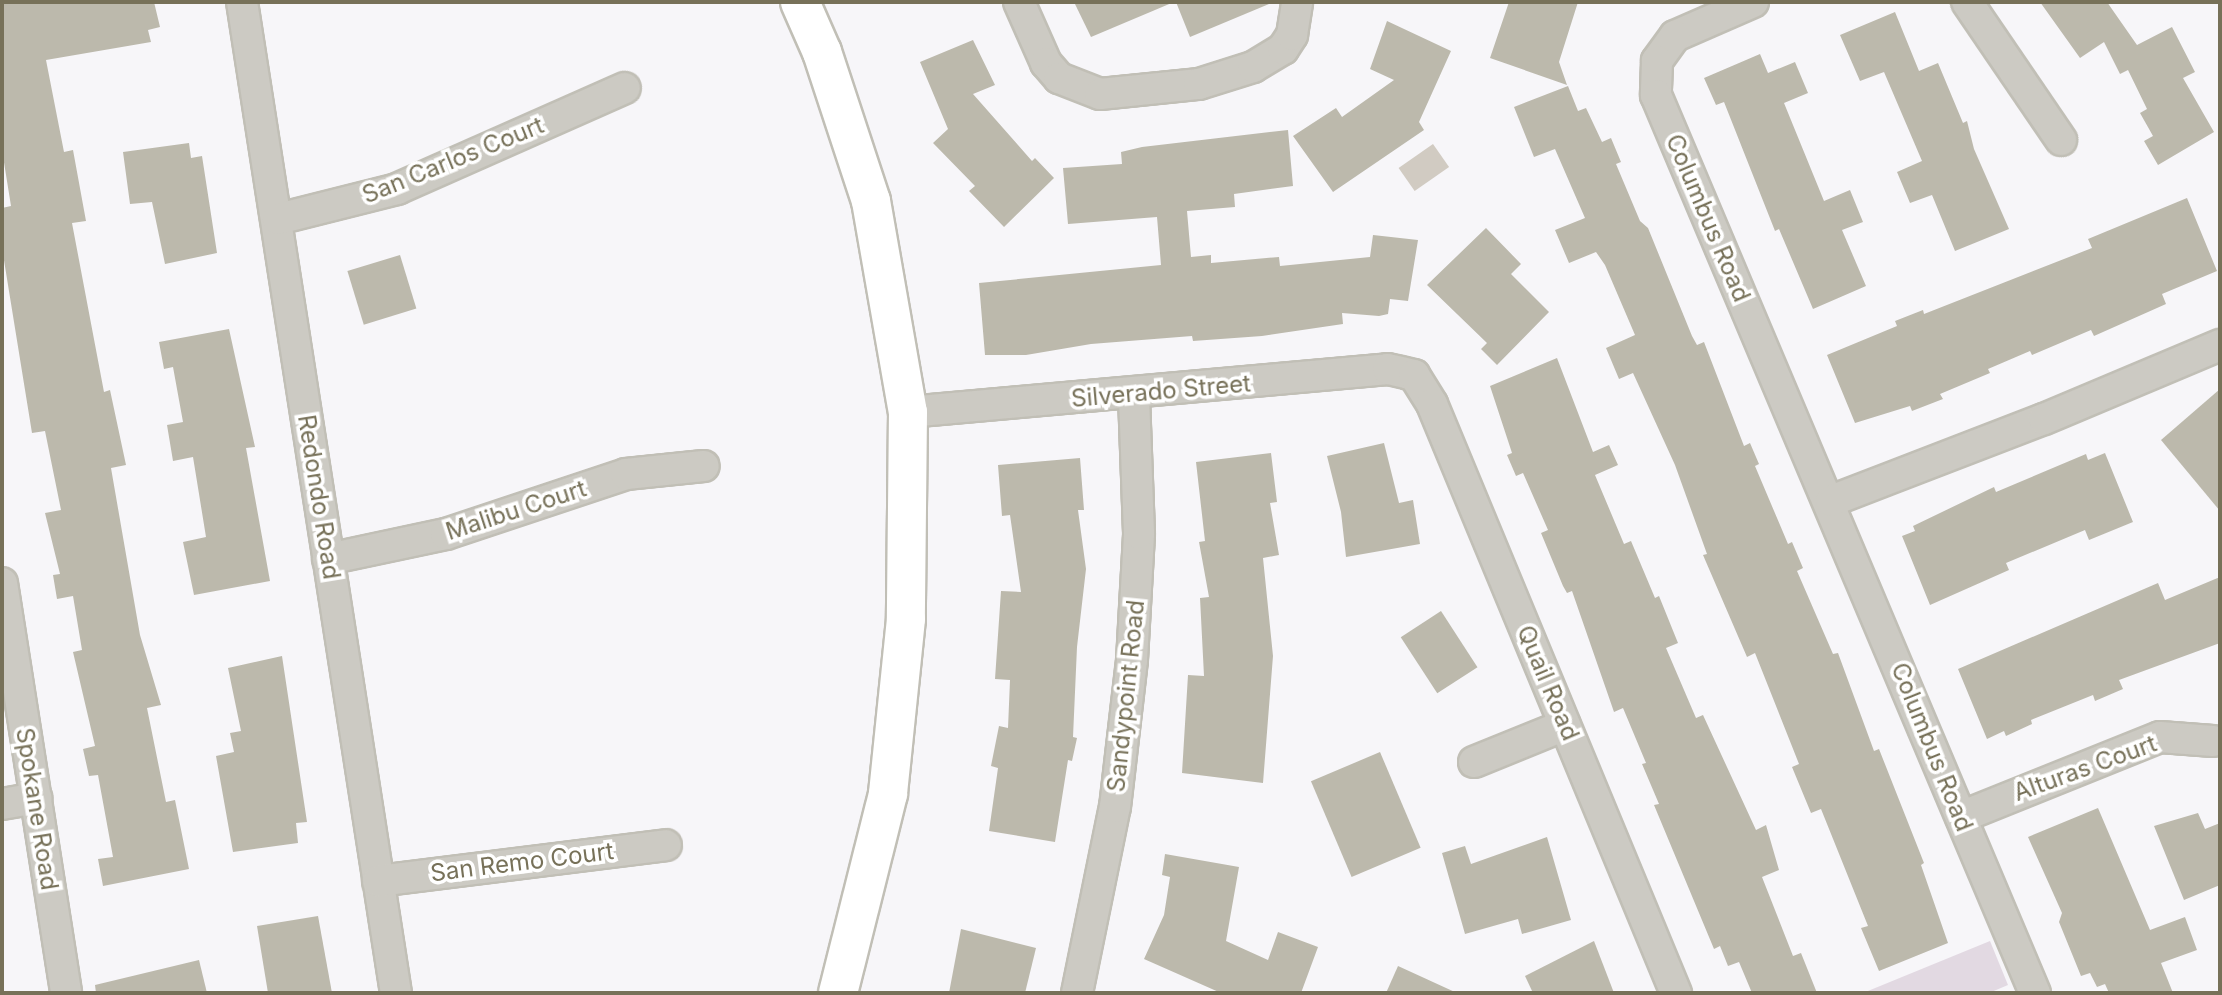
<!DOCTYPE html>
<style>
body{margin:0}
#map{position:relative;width:2222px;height:995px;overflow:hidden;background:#f7f6f9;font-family:Inter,sans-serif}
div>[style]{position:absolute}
.green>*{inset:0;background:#e2d9e2}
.water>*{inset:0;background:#d1cbc2;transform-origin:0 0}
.building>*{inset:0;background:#bcb9ac;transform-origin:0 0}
.roads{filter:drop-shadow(2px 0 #c1bfb6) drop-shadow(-2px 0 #c1bfb6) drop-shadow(0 2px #c1bfb6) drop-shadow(0 -2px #c1bfb6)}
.street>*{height:30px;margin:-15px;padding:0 15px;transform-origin:15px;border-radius:15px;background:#cccac3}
.secondary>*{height:38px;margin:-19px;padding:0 19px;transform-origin:19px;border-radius:19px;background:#fff}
span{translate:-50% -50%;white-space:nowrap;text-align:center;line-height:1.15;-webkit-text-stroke:7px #fff;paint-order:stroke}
.street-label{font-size:24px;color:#777159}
.frame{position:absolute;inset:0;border:4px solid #777159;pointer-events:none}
</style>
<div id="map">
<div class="green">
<i style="clip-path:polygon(1990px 941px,2008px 985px,1989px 993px,1863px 993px)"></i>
</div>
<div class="water">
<i style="left:1433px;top:144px;width:28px;height:42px;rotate:55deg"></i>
</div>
<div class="building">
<i style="clip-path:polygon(2px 2px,154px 2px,160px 27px,148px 30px,151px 42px,46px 60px,64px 152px,73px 150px,86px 221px,72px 223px,104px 392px,110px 390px,126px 465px,111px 468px,140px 635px,161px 705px,147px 708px,166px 802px,175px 800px,189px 869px,103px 886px,98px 859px,113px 857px,98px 775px,89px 776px,83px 749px,95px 746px,73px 652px,82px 650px,73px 596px,57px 599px,53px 575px,60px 574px,45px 513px,61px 510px,45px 431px,32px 433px,2px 248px,2px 208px,11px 206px,2px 150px)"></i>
<i style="clip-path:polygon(1074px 2px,1174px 2px,1091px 37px)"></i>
<i style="clip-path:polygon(1176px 2px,1274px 2px,1190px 37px)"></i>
<i style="clip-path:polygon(1509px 2px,1578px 2px,1559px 62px,1567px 85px,1490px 58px)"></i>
<i style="clip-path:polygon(2040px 2px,2107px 2px,2137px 45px,2172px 27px,2195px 72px,2183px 78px,2214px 132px,2158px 165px,2144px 141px,2153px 136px,2140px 113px,2147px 109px,2128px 70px,2120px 74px,2104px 42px,2080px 58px)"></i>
<i style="clip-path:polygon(1895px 12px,1919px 71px,1938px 63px,1963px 123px,1967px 121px,1974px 149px,2009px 229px,1955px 251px,1932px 195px,1910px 203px,1897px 172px,1922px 161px,1884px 72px,1860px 81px,1840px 35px)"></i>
<i style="clip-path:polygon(1387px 21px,1451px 51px,1419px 122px,1424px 130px,1333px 192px,1293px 136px,1336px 108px,1342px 117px,1394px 80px,1370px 69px)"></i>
<i style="clip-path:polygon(973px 40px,995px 85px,973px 94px,1032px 161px,1035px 158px,1054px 178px,1004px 227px,969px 191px,975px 186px,933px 143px,948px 129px,920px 62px)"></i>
<i style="clip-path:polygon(1760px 54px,1768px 73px,1795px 62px,1808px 93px,1784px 103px,1824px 201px,1850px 190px,1863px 222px,1842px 230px,1866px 286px,1813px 309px,1779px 229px,1775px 231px,1724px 102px,1716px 105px,1704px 78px)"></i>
<i style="clip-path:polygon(1568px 86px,1578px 111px,1586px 108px,1602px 142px,1611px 138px,1621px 162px,1616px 164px,1640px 221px,1648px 228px,1692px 336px,1697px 345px,1704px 342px,1744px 446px,1750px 443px,1759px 464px,1755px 466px,1788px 544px,1792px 542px,1803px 568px,1797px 571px,1833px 654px,1838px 653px,1874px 751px,1879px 749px,1924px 863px,1921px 865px,1948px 943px,1879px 971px,1861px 928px,1868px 926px,1821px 809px,1811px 813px,1792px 767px,1799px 764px,1755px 653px,1747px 657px,1703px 555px,1707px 554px,1675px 465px,1633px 373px,1619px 379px,1606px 348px,1635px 335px,1605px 265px,1596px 252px,1569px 263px,1555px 230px,1585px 218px,1555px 149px,1534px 157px,1514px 107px)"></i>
<i style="clip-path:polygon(1288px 130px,1293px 186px,1234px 194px,1235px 207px,1187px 211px,1191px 257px,1211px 255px,1211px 263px,1279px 257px,1280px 266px,1370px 257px,1373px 235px,1418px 240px,1408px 301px,1390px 299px,1388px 314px,1379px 316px,1342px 313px,1343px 324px,1262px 336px,1193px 341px,1192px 336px,1091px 344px,1026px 355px,985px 355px,979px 283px,1161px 265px,1157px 217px,1068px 224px,1063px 168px,1122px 164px,1121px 152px,1142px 147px)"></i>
<i style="clip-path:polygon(189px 143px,191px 158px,202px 156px,217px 253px,165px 264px,152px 202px,130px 204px,123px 152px)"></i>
<i style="clip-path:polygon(2187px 198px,2217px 271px,2162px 294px,2166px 304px,2094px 336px,2091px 330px,2032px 355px,2030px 351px,1988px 369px,1990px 373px,1940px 394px,1943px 399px,1912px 411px,1910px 406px,1855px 423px,1827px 355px,1897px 326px,1895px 321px,1923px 310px,1924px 314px,2092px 248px,2088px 239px)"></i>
<i style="clip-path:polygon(1486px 228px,1521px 264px,1511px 274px,1549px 312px,1497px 365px,1481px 349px,1487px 343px,1427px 285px)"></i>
<i style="left:400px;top:255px;width:56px;height:55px;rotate:73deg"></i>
<i style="clip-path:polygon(229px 329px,255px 447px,246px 448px,270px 581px,194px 595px,183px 542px,206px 537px,193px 457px,173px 461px,167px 425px,183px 422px,173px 367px,164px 369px,159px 342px)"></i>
<i style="clip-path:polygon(1557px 358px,1593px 452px,1609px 445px,1618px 465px,1595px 475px,1624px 544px,1631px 541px,1655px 598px,1659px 596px,1678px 643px,1666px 648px,1696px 718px,1703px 715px,1756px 830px,1766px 825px,1779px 870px,1762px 877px,1793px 956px,1801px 953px,1817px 993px,1752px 993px,1739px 962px,1728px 966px,1720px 946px,1714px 949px,1654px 805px,1659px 804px,1642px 764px,1646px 763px,1623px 708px,1614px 712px,1572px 591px,1567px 593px,1563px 586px,1541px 533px,1548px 530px,1523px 473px,1516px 476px,1507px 455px,1512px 453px,1490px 386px)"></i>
<i style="clip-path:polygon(2220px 389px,2220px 511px,2161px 440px)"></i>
<i style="clip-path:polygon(1384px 443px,1399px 503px,1413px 500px,1420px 544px,1346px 557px,1341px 512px,1327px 456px)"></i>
<i style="clip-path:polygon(1271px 453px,1277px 502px,1270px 503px,1279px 555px,1263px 558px,1273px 656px,1263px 783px,1182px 773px,1188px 675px,1204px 676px,1200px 598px,1209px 597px,1199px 542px,1205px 541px,1196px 462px)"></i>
<i style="clip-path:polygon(2105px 453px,2133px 522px,2089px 540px,2085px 530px,2006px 563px,2009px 570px,1930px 605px,1902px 536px,1915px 531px,1913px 526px,1994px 487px,1996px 492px,2086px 454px,2088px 460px)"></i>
<i style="clip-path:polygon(1080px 458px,1084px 510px,1078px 510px,1086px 569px,1077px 647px,1073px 737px,1077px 738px,1072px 761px,1068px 760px,1055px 842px,989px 831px,998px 768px,991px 766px,999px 726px,1008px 728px,1010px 680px,995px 679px,1001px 591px,1021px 592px,1010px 515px,1002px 516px,998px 465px)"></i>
<i style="clip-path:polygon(2220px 577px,2220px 643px,2119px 680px,2123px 689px,2095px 701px,2093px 695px,2031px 720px,2032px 724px,2006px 736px,2004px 731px,1987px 739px,1958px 669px,2158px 583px,2165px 600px)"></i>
<i style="left:1441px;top:611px;width:67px;height:48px;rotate:57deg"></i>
<i style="clip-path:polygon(282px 656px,307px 822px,296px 823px,298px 843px,233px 852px,216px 756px,234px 752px,230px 733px,241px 731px,228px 668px)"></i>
<i style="left:1380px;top:752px;width:104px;height:75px;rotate:67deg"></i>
<i style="clip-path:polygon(2098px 808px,2150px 930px,2185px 917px,2197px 950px,2161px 963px,2173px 993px,2109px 993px,2105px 984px,2097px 987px,2090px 973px,2081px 976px,2059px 922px,2062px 913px,2028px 837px)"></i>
<i style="clip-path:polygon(2198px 813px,2205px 829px,2220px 823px,2220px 885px,2184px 900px,2154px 826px)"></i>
<i style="clip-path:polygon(1547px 837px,1571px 920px,1522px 934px,1518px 919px,1465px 934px,1442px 853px,1465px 846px,1471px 864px)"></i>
<i style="clip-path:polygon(1165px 854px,1239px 867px,1226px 941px,1268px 960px,1278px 932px,1318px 947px,1301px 993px,1221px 993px,1144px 959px,1164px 915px,1170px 877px,1162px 875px)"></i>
<i style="clip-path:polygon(318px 916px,332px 993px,268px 993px,257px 926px)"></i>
<i style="clip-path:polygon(961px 929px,1036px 948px,1025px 993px,949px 993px)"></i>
<i style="clip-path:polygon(1594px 941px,1614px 993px,1533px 993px,1525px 976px)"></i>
<i style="clip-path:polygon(199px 960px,207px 993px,96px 993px,95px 985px)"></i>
<i style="clip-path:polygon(1398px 966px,1457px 993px,1386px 993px)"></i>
</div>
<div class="roads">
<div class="street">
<i style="left:242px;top:2px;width:1003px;rotate:81.17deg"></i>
<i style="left:1019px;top:2px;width:67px;rotate:66.1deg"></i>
<i style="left:1046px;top:63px;width:20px;rotate:49deg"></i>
<i style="left:1059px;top:78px;width:44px;rotate:21.3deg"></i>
<i style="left:1100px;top:94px;width:100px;rotate:-5.8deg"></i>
<i style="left:1199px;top:84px;width:57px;rotate:-17.5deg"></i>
<i style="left:1253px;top:67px;width:35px;rotate:-31deg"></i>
<i style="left:1283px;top:49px;width:17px;rotate:-57deg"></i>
<i style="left:1292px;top:35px;width:33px;rotate:-81deg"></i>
<i style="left:1753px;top:2px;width:85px;rotate:156.4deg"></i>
<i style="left:1675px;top:36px;width:31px;rotate:126deg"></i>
<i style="left:1657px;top:61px;width:34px;rotate:92deg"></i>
<i style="left:1656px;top:95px;width:975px;rotate:67.12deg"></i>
<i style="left:1967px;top:2px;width:167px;rotate:55.7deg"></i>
<i style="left:278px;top:219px;width:123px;rotate:-14.1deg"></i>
<i style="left:397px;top:189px;width:249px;rotate:-23.9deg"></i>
<i style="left:908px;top:412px;width:482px;rotate:-5.1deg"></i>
<i style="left:1388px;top:369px;width:27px;rotate:13deg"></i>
<i style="left:1414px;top:375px;width:34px;rotate:58deg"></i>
<i style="left:1432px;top:404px;width:638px;rotate:67.5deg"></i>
<i style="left:1831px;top:501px;width:228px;rotate:-21.1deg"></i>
<i style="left:2044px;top:419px;width:191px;rotate:-22.8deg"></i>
<i style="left:328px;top:559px;width:121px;rotate:-12deg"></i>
<i style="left:446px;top:534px;width:190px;rotate:-18.4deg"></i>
<i style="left:626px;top:474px;width:78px;rotate:-5.9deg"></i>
<i style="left:2px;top:583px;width:415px;rotate:81.1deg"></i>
<i style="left:1474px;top:762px;width:98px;rotate:-22.1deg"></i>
<i style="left:2px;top:804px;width:35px;rotate:-10deg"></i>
<i style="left:1961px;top:817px;width:214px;rotate:-21.9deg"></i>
<i style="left:2160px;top:737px;width:53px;rotate:4.3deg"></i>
<i style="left:378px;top:881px;width:290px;rotate:-7.1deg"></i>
<i style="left:1077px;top:993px;width:190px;rotate:-78.5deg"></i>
<i style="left:1115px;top:807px;width:148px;rotate:-83.4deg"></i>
<i style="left:1132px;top:660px;width:127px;rotate:-86.8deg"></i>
<i style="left:1139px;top:533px;width:138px;rotate:-92.1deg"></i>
</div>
<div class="secondary">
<i style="left:800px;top:2px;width:55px;rotate:66.3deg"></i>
<i style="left:822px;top:52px;width:157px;rotate:71.8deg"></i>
<i style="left:871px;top:201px;width:214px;rotate:80.1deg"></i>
<i style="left:908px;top:412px;width:207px;rotate:90.6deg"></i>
<i style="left:906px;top:619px;width:176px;rotate:95.9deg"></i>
<i style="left:888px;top:794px;width:205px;rotate:104.1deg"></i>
</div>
</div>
<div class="street-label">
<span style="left:453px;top:160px;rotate:-22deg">San Carlos Court</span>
<span style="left:1708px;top:218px;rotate:67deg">Columbus Road</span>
<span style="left:1161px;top:391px;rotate:-5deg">Silverado Street</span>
<span style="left:319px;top:497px;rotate:81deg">Redondo Road</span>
<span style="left:516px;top:510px;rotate:-18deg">Malibu Court</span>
<span style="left:1548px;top:683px;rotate:67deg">Quail Road</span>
<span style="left:1126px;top:696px;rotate:-84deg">Sandypoint Road</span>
<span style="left:1932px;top:747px;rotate:68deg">Columbus Road</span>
<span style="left:2085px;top:768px;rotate:-20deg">Alturas Court</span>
<span style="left:37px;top:809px;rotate:81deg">Spokane Road</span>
<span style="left:522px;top:862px;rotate:-7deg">San Remo Court</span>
</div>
<div class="frame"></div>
</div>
